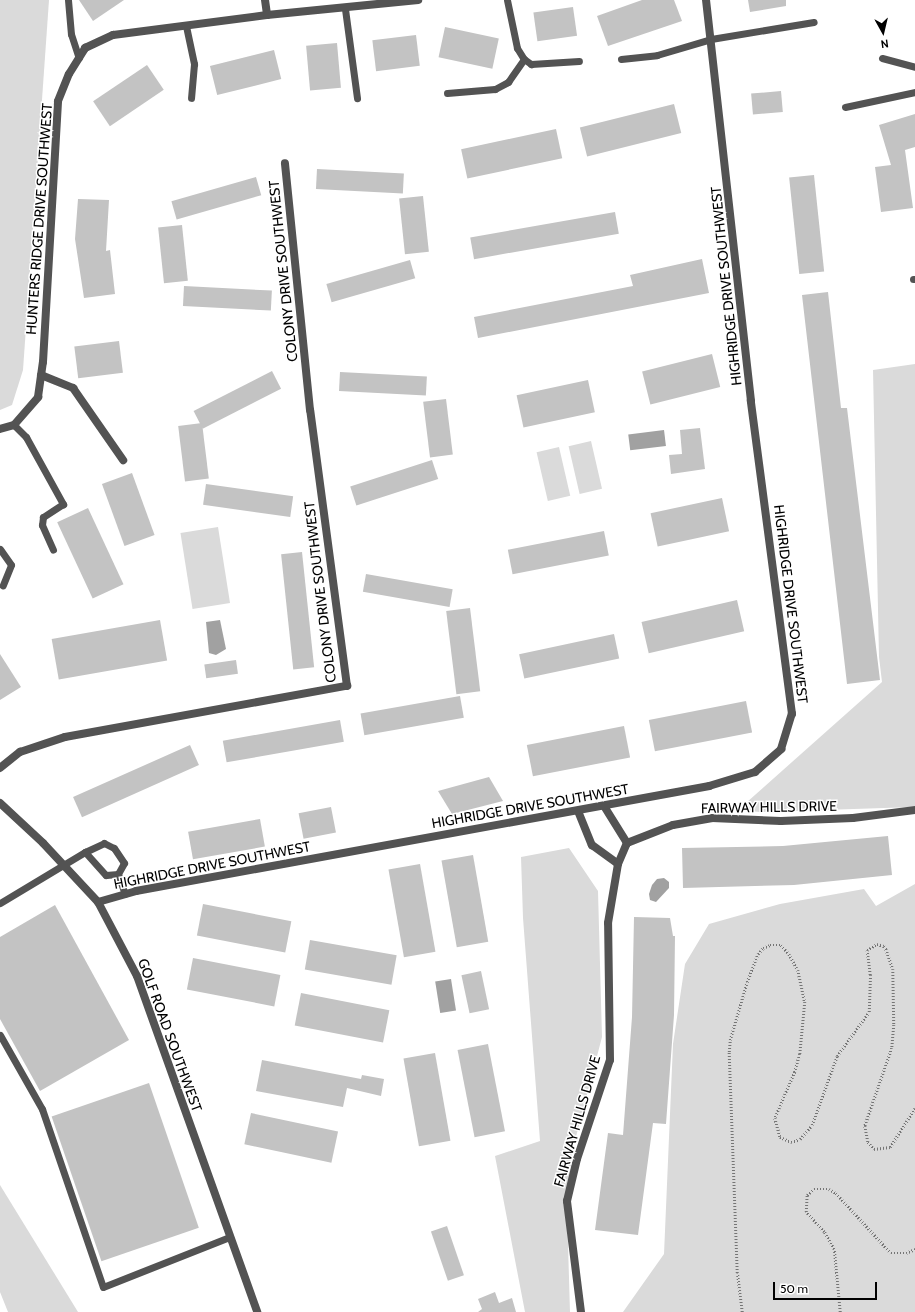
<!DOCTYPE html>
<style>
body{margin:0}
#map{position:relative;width:915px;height:1312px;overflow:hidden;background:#fff;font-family:Cabin,sans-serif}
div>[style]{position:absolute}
.green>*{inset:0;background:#dadada;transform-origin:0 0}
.water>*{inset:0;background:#a1a1a1;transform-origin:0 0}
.building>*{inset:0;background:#c3c3c3;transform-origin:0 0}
.path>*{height:2.5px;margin-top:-1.25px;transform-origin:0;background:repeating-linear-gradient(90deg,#757575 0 1px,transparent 0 3px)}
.lane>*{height:7px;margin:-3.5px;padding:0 3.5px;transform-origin:3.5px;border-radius:3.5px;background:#535353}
.street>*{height:8px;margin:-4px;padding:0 4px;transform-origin:4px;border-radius:4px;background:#535353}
span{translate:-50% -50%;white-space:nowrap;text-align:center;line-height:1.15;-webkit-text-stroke:3px #fff;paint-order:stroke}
.street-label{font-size:14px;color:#000}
.north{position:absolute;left:863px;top:12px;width:40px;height:40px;-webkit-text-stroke:3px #fff;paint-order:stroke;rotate:172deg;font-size:11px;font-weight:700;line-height:16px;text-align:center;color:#000}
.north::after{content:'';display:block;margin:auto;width:14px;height:18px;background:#000;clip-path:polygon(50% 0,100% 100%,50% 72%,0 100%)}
.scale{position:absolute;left:773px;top:1282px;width:104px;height:18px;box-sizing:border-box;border:2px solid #000;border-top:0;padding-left:5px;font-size:12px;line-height:14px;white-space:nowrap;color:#000;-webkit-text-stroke:3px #fff;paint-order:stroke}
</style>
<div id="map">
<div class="green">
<i style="clip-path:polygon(0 0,49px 0,23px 370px,12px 405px,0 410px)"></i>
<i style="clip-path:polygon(915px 364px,915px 807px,760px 812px,738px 810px,882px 682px,879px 657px,873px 370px)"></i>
<i style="left:591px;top:441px;width:49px;height:23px;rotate:77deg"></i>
<i style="left:559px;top:447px;width:50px;height:23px;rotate:77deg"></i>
<i style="left:218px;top:527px;width:77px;height:38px;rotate:81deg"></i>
<i style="clip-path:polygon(569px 848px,598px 891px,602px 1037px,572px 1152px,567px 1210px,570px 1312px,525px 1312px,495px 1156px,540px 1141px,523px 918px,521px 857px)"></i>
<i style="clip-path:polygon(915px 884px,915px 1312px,623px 1312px,664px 1254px,673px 1044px,685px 964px,709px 924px,780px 904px,864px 889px,876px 906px)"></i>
<i style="clip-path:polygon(0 1185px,78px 1312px,8px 1312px,0 1292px)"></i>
</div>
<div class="water">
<i style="left:664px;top:430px;width:16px;height:36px;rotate:83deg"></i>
<i style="clip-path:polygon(220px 620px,226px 649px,216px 655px,209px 653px,206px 622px)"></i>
<i style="clip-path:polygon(664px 878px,669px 882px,669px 888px,656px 902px,650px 900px,649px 894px,652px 885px,657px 879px)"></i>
<i style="left:451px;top:979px;width:32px;height:16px;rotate:81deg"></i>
</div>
<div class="building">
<i style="clip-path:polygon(79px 0,124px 0,93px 21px)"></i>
<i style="clip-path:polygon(642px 0,674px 0,682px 21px,608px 46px,597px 16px)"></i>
<i style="clip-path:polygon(748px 0,786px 0,786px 6px,750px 12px)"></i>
<i style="left:573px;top:7px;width:29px;height:40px;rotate:82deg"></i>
<i style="left:445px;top:27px;width:55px;height:31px;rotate:12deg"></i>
<i style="left:416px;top:35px;width:31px;height:44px;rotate:83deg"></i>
<i style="left:337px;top:43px;width:45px;height:31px;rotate:85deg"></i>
<i style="left:274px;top:50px;width:30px;height:66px;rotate:76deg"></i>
<i style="left:147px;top:65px;width:30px;height:65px;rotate:56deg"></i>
<i style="left:781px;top:91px;width:21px;height:30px;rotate:85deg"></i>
<i style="left:674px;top:104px;width:30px;height:97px;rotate:76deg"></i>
<i style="clip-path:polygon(915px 114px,915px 147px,905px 150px,913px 208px,881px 212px,875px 167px,891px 165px,879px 125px)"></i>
<i style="left:556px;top:129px;width:30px;height:97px;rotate:78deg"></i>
<i style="left:317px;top:169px;width:87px;height:20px;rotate:3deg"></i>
<i style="left:814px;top:175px;width:97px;height:25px;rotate:84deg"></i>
<i style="left:256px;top:177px;width:19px;height:88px;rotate:74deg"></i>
<i style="left:423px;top:196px;width:56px;height:24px;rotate:84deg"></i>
<i style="clip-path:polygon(78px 199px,109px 200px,106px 251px,110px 250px,115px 294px,84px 298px,75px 239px)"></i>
<i style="left:615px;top:212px;width:22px;height:147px;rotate:80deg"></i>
<i style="left:182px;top:225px;width:56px;height:24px;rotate:84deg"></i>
<i style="clip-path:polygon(702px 259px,709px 293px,478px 338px,474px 317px,633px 286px,630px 275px)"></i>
<i style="left:410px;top:260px;width:19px;height:87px;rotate:74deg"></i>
<i style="left:184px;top:286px;width:88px;height:20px;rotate:3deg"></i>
<i style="clip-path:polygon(828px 292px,841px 408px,847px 408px,880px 680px,847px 684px,802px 295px)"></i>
<i style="left:119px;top:341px;width:32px;height:45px;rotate:83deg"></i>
<i style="left:712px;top:354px;width:34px;height:72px;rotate:76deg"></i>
<i style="left:272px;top:371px;width:20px;height:88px;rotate:63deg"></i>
<i style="left:340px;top:372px;width:87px;height:19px;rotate:3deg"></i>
<i style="left:588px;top:380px;width:33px;height:73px;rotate:78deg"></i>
<i style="left:446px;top:399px;width:56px;height:23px;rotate:83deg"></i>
<i style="left:202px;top:423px;width:56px;height:24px;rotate:83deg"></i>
<i style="clip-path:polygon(700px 428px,705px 469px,671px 474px,669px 455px,682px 454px,680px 430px)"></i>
<i style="left:432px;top:460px;width:20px;height:86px;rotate:72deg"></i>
<i style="left:132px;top:473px;width:66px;height:32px;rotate:70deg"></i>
<i style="left:206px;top:484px;width:88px;height:21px;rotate:8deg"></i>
<i style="left:722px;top:498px;width:34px;height:73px;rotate:78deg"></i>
<i style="left:88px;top:508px;width:84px;height:34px;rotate:65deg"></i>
<i style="left:604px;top:531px;width:25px;height:98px;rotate:79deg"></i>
<i style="left:302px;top:552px;width:116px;height:21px;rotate:84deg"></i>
<i style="left:366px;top:574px;width:88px;height:18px;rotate:10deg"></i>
<i style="left:737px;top:600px;width:32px;height:98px;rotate:77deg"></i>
<i style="left:470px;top:608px;width:84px;height:24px;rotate:83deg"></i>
<i style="left:160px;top:620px;width:41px;height:110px;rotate:80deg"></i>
<i style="left:614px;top:634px;width:25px;height:97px;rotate:78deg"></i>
<i style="clip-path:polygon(0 654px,21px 687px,0 700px)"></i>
<i style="left:236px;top:660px;width:14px;height:32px;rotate:82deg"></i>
<i style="left:460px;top:696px;width:22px;height:101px;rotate:80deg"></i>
<i style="left:746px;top:701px;width:32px;height:99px;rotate:79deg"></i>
<i style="left:340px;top:720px;width:22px;height:119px;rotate:80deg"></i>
<i style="left:624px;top:726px;width:32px;height:99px;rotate:79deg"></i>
<i style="left:190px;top:745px;width:22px;height:128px;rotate:66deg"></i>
<i style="clip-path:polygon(489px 777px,503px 801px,452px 814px,438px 791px)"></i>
<i style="left:331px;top:807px;width:26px;height:33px;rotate:79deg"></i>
<i style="left:260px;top:819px;width:28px;height:73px;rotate:80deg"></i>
<i style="clip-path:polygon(888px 836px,892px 875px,794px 885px,683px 888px,682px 848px,783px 846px)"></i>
<i style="left:473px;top:855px;width:88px;height:32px;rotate:80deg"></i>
<i style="left:420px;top:864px;width:89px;height:32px;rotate:80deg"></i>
<i style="left:203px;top:904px;width:90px;height:32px;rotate:11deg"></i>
<i style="clip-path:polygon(55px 905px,129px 1040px,40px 1091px,0 1019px,0 937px)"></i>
<i style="clip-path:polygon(634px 917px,670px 918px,673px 936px,675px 936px,674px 1015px,666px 1124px,653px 1123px,638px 1235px,595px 1230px,608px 1133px,623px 1135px,632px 1017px)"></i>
<i style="left:310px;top:940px;width:88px;height:30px;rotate:10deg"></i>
<i style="left:193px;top:958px;width:89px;height:32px;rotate:11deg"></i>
<i style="left:481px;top:971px;width:39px;height:20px;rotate:78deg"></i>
<i style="left:301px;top:993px;width:90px;height:33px;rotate:11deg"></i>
<i style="left:488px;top:1044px;width:89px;height:31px;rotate:79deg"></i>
<i style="left:435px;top:1053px;width:89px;height:32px;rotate:80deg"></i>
<i style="clip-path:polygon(262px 1060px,361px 1079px,362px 1075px,384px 1079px,381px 1096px,347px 1088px,343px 1107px,256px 1091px)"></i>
<i style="left:149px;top:1083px;width:153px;height:103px;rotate:71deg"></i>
<i style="left:251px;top:1113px;width:89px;height:32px;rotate:12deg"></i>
<i style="left:447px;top:1226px;width:52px;height:17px;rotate:71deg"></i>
<i style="clip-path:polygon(495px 1292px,499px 1303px,512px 1298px,516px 1312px,478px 1312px,482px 1309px,478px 1299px)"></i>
</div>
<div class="path">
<i style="left:742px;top:1312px;width:39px;rotate:-97deg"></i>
<i style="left:737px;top:1273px;width:221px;rotate:-92.1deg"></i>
<i style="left:729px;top:1052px;width:12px;rotate:-85deg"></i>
<i style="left:730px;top:1040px;width:60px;rotate:-73.7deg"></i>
<i style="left:747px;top:982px;width:30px;rotate:-69deg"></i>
<i style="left:758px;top:954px;width:8px;rotate:-50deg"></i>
<i style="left:763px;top:948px;width:8px;rotate:-23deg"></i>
<i style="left:770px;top:945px;width:11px"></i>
<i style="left:781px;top:945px;width:12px;rotate:48deg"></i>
<i style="left:789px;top:954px;width:18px;rotate:61deg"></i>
<i style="left:798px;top:970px;width:33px;rotate:78deg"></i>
<i style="left:805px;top:1002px;width:52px;rotate:95.5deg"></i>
<i style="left:800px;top:1054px;width:19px;rotate:106deg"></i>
<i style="left:795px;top:1072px;width:50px;rotate:113.5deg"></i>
<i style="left:775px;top:1118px;width:20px;rotate:75deg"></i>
<i style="left:780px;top:1137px;width:12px;rotate:24deg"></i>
<i style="left:791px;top:1142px;width:9px;rotate:-18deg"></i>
<i style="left:800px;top:1139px;width:18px;rotate:-49deg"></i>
<i style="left:812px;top:1125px;width:73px;rotate:-70.1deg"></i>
<i style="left:837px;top:1056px;width:54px;rotate:-54deg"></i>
<i style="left:869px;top:1012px;width:37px;rotate:-88deg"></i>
<i style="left:870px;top:975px;width:25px;rotate:-97deg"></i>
<i style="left:867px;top:950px;width:12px;rotate:-31deg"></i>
<i style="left:877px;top:944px;width:7px;rotate:16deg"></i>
<i style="left:884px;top:946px;width:4px;rotate:56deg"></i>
<i style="left:886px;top:949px;width:21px;rotate:71deg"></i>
<i style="left:893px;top:969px;width:56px;rotate:89deg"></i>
<i style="left:894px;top:1025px;width:23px;rotate:95deg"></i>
<i style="left:892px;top:1048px;width:83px;rotate:109.1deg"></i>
<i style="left:865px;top:1126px;width:16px;rotate:79deg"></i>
<i style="left:868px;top:1142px;width:9px;rotate:49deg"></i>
<i style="left:874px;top:1149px;width:16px;rotate:-7deg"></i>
<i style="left:890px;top:1147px;width:46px;rotate:-57.3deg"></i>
<i style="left:840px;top:1312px;width:63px;rotate:-95.4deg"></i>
<i style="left:834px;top:1249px;width:20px;rotate:-120deg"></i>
<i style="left:824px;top:1232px;width:27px;rotate:-132deg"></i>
<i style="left:806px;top:1212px;width:17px;rotate:-87deg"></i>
<i style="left:807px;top:1195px;width:9px;rotate:-41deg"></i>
<i style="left:814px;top:1189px;width:15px"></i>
<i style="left:829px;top:1189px;width:8px;rotate:30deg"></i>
<i style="left:836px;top:1193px;width:81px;rotate:47.5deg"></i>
<i style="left:891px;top:1253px;width:15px"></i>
<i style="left:906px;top:1253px;width:10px;rotate:-24deg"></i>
</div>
<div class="lane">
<i style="left:68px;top:0;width:34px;rotate:85deg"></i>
<i style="left:71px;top:34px;width:25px;rotate:72deg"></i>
<i style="left:507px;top:0;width:49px;rotate:78.2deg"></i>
<i style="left:517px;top:48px;width:13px;rotate:58deg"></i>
<i style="left:524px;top:59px;width:9px;rotate:36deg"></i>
<i style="left:531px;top:64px;width:48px;rotate:-3.6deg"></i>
<i style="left:345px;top:9px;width:90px;rotate:82.3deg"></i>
<i style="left:186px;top:26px;width:39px;rotate:78deg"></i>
<i style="left:194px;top:64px;width:34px;rotate:95deg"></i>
<i style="left:882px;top:58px;width:34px;rotate:15deg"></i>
<i style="left:621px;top:59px;width:36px;rotate:-6deg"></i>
<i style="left:657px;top:55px;width:56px;rotate:-16.5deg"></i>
<i style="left:711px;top:39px;width:104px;rotate:-9.4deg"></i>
<i style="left:447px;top:93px;width:48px;rotate:-4.8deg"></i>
<i style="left:495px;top:89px;width:15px;rotate:-28deg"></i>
<i style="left:508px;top:82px;width:28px;rotate:-55deg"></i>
<i style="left:845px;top:107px;width:72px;rotate:-12.1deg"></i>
<i style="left:913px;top:279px;width:2px"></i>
<i style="left:14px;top:425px;width:17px;rotate:45deg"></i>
<i style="left:26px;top:437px;width:77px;rotate:61.1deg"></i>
<i style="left:63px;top:504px;width:24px;rotate:147deg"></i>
<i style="left:43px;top:517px;width:8px;rotate:97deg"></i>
<i style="left:42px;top:525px;width:27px;rotate:66deg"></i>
<i style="left:0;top:549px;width:19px;rotate:55deg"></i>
<i style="left:11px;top:565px;width:22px;rotate:112deg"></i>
<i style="left:85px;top:852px;width:21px;rotate:-25deg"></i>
<i style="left:104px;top:843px;width:11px;rotate:27deg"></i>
<i style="left:114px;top:848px;width:18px;rotate:56deg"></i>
<i style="left:124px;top:863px;width:13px;rotate:119deg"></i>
<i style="left:0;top:903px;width:99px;rotate:-31deg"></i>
<i style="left:85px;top:852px;width:31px;rotate:48deg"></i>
<i style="left:106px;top:875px;width:12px;rotate:-5deg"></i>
<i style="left:118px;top:874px;width:21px;rotate:71deg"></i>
<i style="left:0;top:1035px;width:85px;rotate:60.4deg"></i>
<i style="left:42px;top:1109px;width:188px;rotate:71.1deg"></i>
<i style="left:103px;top:1287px;width:136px;rotate:-21.6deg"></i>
</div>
<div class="street">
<i style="left:265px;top:0;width:15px;rotate:82deg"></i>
<i style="left:41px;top:375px;width:35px;rotate:22deg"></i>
<i style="left:73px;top:388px;width:88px;rotate:55.2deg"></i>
<i style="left:0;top:429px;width:15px;rotate:-16deg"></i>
<i style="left:14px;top:425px;width:37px;rotate:-49deg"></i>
<i style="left:38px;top:397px;width:35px;rotate:-82deg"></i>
<i style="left:43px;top:362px;width:261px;rotate:-86.7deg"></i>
<i style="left:58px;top:101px;width:29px;rotate:-68deg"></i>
<i style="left:69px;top:74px;width:31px;rotate:-58deg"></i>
<i style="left:85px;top:48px;width:31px;rotate:-25deg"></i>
<i style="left:113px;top:35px;width:155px;rotate:-7.4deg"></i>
<i style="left:267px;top:15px;width:152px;rotate:-5.7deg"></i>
<i style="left:0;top:768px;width:26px;rotate:-39deg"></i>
<i style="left:20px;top:752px;width:47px;rotate:-18.4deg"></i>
<i style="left:65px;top:737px;width:287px;rotate:-10.3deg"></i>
<i style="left:347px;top:686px;width:278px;rotate:-97.6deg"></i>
<i style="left:310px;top:410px;width:248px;rotate:-95.8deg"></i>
<i style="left:0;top:803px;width:59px;rotate:42.9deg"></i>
<i style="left:43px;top:843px;width:81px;rotate:47deg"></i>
<i style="left:98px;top:902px;width:84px;rotate:62.2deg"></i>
<i style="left:137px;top:976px;width:357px;rotate:70.3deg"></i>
<i style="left:604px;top:806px;width:44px;rotate:58.1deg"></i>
<i style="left:578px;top:811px;width:37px;rotate:68deg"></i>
<i style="left:592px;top:845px;width:32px;rotate:36deg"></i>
<i style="left:98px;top:902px;width:40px;rotate:-16deg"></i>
<i style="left:136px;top:891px;width:583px;rotate:-10.38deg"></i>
<i style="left:709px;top:786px;width:48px;rotate:-16.9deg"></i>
<i style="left:755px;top:772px;width:35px;rotate:-41deg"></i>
<i style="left:781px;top:749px;width:37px;rotate:-73deg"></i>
<i style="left:792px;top:714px;width:316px;rotate:-97.5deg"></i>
<i style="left:751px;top:401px;width:404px;rotate:-96.4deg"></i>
<i style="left:581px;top:1312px;width:112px;rotate:-97.2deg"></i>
<i style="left:567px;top:1201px;width:43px;rotate:-76.6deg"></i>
<i style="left:577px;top:1159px;width:104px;rotate:-71.6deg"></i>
<i style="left:610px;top:1060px;width:137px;rotate:-90.8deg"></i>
<i style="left:608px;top:923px;width:60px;rotate:-80.4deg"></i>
<i style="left:618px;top:864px;width:23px;rotate:-67deg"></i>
<i style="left:627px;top:843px;width:49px;rotate:-21.4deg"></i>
<i style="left:673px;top:825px;width:40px;rotate:-10deg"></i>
<i style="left:712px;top:818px;width:69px;rotate:2.5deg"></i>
<i style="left:781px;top:821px;width:72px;rotate:-2.4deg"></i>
<i style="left:853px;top:818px;width:63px;rotate:-7.4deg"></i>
</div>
<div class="street-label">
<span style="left:39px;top:219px;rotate:-86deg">HUNTERS RIDGE DRIVE SOUTHWEST</span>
<span style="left:283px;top:271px;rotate:-96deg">COLONY DRIVE SOUTHWEST</span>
<span style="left:726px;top:286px;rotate:-96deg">HIGHRIDGE DRIVE SOUTHWEST</span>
<span style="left:320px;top:592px;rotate:-97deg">COLONY DRIVE SOUTHWEST</span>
<span style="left:791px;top:604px;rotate:83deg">HIGHRIDGE DRIVE SOUTHWEST</span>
<span style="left:530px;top:806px;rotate:-10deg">HIGHRIDGE DRIVE SOUTHWEST</span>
<span style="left:769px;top:807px;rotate:-1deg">FAIRWAY HILLS DRIVE</span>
<span style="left:212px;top:865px;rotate:-11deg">HIGHRIDGE DRIVE SOUTHWEST</span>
<span style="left:170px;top:1035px;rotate:70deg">GOLF ROAD SOUTHWEST</span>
<span style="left:577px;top:1121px;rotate:-74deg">FAIRWAY HILLS DRIVE</span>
</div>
<div class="north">N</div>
<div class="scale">50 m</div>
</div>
